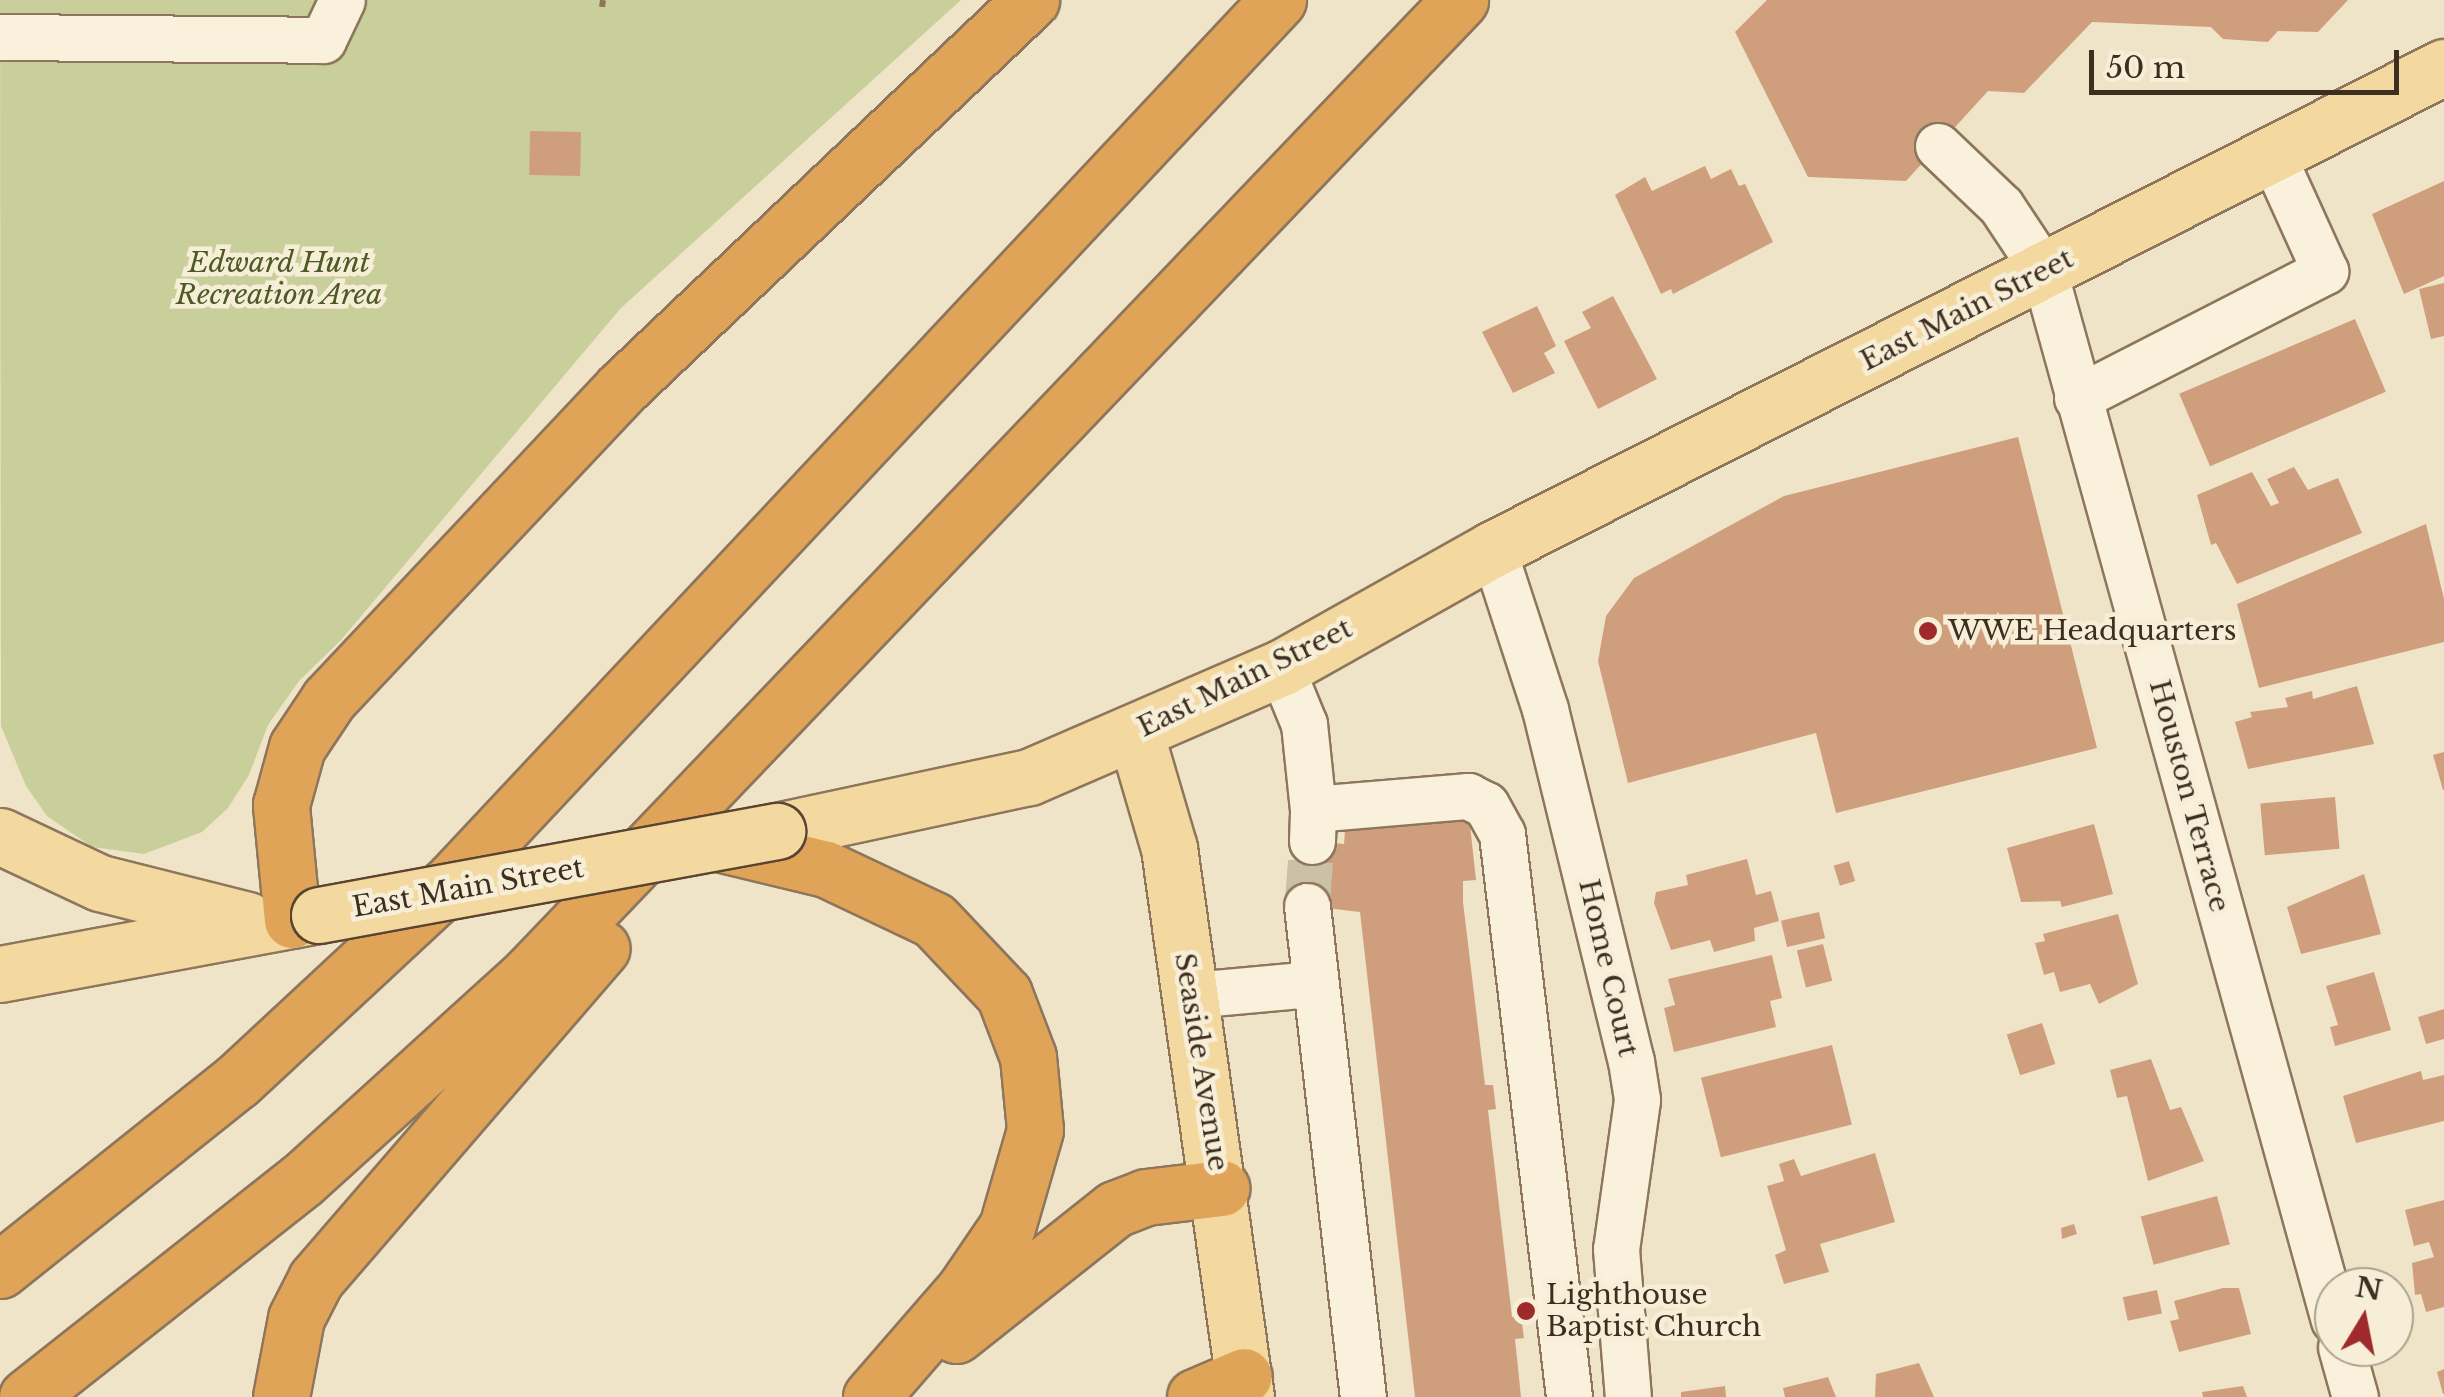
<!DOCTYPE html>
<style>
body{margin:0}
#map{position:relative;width:2444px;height:1397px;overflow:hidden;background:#f0e4c8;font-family:"Libre Baskerville",serif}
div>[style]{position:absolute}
.green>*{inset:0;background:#c9cf9b}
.building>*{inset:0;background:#cf9f7d;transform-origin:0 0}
.minor-tunnel>*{height:45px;margin-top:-22.5px;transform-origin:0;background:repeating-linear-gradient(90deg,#ccc0a6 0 45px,transparent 0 67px)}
.path>*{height:6px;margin-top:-3px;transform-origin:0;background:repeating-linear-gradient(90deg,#8d765c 0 8px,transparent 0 13px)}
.roads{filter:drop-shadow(2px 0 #8d765c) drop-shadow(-2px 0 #8d765c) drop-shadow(0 2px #8d765c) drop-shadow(0 -2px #8d765c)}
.minor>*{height:45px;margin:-22.5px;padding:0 22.5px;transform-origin:22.5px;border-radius:22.5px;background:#faf1dc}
.major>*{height:55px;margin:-27.5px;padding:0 27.5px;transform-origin:27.5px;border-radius:27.5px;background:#f3d9a0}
.highway>*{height:55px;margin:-27.5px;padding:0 27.5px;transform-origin:27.5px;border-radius:27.5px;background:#e0a458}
.bridges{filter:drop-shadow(2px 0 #5b4430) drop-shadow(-2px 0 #5b4430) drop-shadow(0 2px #5b4430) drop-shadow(0 -2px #5b4430)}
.major-bridge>*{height:55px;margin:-27.5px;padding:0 27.5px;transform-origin:27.5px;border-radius:27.5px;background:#f3d9a0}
.dots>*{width:28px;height:28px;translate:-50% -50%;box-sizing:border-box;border:5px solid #f7eed8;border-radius:50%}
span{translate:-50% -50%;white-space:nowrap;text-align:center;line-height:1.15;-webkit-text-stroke:9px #f7eed8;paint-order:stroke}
.park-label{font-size:28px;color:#4d5a26;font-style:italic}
.street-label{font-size:28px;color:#3d2e20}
.poi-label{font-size:28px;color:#3d2e20}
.left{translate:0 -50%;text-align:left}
.north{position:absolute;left:2314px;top:1267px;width:100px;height:100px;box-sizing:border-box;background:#f7eed8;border:2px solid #ada18e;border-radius:50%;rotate:10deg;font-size:28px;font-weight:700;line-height:40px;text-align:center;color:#3d2e20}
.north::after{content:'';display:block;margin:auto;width:35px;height:45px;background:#9e2a2b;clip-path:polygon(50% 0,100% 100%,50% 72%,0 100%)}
.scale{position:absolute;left:2089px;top:50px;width:310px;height:45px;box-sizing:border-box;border:5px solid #3d2e20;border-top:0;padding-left:12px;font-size:30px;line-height:35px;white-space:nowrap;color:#3d2e20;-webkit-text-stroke:8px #f7eed8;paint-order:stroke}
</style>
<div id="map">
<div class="green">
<i style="clip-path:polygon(0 0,961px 0,621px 308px,341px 640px,299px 681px,268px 725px,249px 775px,228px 808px,202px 832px,144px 854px,92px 847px,47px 816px,26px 786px,1px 726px)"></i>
</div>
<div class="building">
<i style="clip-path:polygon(1767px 0,2348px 0,2318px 32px,2278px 31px,2268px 42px,2223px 39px,2211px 27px,2092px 22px,2024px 93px,1988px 91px,1906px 181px,1808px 177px,1735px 32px)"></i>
<i style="left:530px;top:131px;width:51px;height:44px;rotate:1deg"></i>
<i style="clip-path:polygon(1705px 166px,1711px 179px,1731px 169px,1739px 186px,1745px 184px,1773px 242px,1673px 294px,1671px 289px,1661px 294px,1615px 195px,1645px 177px,1652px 191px)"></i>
<i style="clip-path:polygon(2444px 181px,2444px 276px,2404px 294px,2372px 214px)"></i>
<i style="clip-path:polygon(2444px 283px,2444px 336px,2431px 339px,2419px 289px)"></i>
<i style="clip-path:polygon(1613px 296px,1657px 379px,1598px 409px,1564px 341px,1591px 328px,1582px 312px)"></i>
<i style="clip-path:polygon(1537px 306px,1556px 346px,1544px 353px,1555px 373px,1513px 393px,1482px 332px)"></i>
<i style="left:2355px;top:319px;width:79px;height:191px;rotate:67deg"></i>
<i style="clip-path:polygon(2018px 437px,2097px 748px,1836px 813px,1816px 733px,1628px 783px,1598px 661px,1606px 616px,1634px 578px,1784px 496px)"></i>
<i style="clip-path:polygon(2294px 467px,2308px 490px,2338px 478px,2362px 533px,2237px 584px,2216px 543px,2211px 545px,2197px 495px,2252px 472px,2271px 506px,2279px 503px,2267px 479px)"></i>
<i style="clip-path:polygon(2426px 524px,2444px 599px,2444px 642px,2259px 688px,2237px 604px)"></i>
<i style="clip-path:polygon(2357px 686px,2374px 744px,2248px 769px,2235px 722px,2252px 717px,2250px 712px,2288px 707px,2285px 698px,2312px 691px,2313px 699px)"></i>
<i style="clip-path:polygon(2444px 752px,2444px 790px,2443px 790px,2433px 755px)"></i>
<i style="left:2335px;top:797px;width:52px;height:75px;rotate:85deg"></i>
<i style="clip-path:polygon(1469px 816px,1476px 880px,1463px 881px,1463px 902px,1485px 1085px,1493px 1085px,1496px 1109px,1488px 1110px,1512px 1317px,1521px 1316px,1524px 1338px,1515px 1339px,1521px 1397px,1415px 1397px,1360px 912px,1293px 904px,1299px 839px,1344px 844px,1345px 830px)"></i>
<i style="clip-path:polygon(2094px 824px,2113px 894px,2062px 907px,2060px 901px,2021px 902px,2007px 848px)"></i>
<i style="clip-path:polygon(1747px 859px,1756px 895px,1771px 891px,1779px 921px,1754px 928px,1755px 941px,1714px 952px,1710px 940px,1671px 950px,1654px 903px,1656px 892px,1688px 885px,1686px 875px)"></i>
<i style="left:1849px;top:861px;width:21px;height:16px;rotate:73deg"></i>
<i style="clip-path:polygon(2364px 874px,2381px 934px,2301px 954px,2287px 907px)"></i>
<i style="left:1819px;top:912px;width:27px;height:39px;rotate:77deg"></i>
<i style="clip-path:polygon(2118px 914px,2138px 984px,2099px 1004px,2090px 984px,2060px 992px,2054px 972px,2044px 975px,2035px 943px,2045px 941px,2043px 934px)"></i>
<i style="left:1823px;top:944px;width:38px;height:27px;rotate:76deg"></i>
<i style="clip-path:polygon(1772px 955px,1782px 998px,1770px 1001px,1776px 1027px,1674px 1052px,1664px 1008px,1675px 1005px,1668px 979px)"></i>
<i style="clip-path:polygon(2374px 972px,2391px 1030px,2335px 1046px,2330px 1027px,2338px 1025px,2326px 986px)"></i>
<i style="clip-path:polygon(2444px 1009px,2444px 1039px,2426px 1044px,2418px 1017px)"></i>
<i style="left:2042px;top:1023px;width:43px;height:37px;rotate:72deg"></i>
<i style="left:1832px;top:1045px;width:82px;height:135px;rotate:76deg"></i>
<i style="clip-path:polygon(2151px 1059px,2170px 1110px,2181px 1107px,2204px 1161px,2148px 1181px,2127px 1096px,2117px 1098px,2110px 1070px)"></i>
<i style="clip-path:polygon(2421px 1071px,2423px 1080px,2444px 1075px,2444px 1121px,2356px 1143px,2343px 1096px)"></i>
<i style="clip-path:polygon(1875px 1153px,1895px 1222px,1820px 1244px,1829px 1272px,1784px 1284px,1775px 1255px,1786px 1250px,1767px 1186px,1784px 1181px,1779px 1164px,1794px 1159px,1801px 1176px)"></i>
<i style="left:2217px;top:1196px;width:50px;height:79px;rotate:75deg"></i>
<i style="clip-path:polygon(2444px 1200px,2444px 1307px,2426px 1312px,2421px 1294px,2415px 1295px,2412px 1263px,2434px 1257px,2429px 1242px,2414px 1246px,2405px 1210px)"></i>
<i style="clip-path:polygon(2074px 1224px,2077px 1234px,2062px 1239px,2061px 1228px)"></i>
<i style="clip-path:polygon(2223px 1288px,2239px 1288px,2251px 1334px,2179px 1352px,2170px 1321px,2179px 1319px,2174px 1301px)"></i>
<i style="left:2157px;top:1290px;width:24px;height:35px;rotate:78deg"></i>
<i style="clip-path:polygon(1919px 1363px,1934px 1397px,1875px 1397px,1876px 1374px)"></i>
<i style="clip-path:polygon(2444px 1369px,2444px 1394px,2443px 1394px,2437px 1372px)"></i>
<i style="clip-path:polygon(1828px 1377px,1836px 1397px,1785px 1397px,1783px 1388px)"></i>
<i style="clip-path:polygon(1725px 1386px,1726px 1397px,1681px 1397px,1681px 1392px)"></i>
<i style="clip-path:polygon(2243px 1386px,2247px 1397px,2203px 1397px,2202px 1392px)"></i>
</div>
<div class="minor-tunnel">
<i style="left:1307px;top:906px;width:65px;rotate:-85.6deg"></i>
</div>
<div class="path">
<i style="left:602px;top:7px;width:7px;rotate:-82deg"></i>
</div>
<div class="roads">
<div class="minor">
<i style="left:0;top:37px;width:323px;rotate:0.5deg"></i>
<i style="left:323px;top:40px;width:44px;rotate:-64.6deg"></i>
<i style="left:1938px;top:146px;width:87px;rotate:43.6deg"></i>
<i style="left:2001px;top:206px;width:78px;rotate:56.5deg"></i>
<i style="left:2044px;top:271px;width:1088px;rotate:74.55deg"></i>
<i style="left:2077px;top:398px;width:279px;rotate:-27.1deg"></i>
<i style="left:2325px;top:271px;width:128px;rotate:-114.4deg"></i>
<i style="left:1493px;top:549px;width:168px;rotate:72deg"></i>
<i style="left:1545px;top:709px;width:362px;rotate:76.3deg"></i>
<i style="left:1631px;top:1061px;width:39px;rotate:81deg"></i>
<i style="left:1637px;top:1100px;width:150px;rotate:98deg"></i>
<i style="left:1616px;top:1249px;width:148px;rotate:85.4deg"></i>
<i style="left:1281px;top:668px;width:61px;rotate:67.7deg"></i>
<i style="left:1304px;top:724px;width:85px;rotate:84deg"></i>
<i style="left:1312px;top:841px;width:32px;rotate:-88deg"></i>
<i style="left:1313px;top:809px;width:156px;rotate:-4.8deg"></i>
<i style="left:1468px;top:796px;width:20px;rotate:27deg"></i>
<i style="left:1486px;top:805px;width:33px;rotate:61deg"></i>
<i style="left:1502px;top:834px;width:567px;rotate:83.21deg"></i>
<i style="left:1307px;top:906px;width:494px;rotate:83.5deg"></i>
<i style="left:1191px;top:995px;width:122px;rotate:-5.2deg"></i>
<i style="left:2341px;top:1347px;width:52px;rotate:74.4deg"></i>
</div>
<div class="major">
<i style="left:1135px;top:732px;width:121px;rotate:73.7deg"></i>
<i style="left:1169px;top:848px;width:554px;rotate:82.02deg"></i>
<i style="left:777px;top:831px;width:258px;rotate:-12.1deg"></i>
<i style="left:1029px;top:777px;width:275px;rotate:-23.4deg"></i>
<i style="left:1281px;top:668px;width:243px;rotate:-29.3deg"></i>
<i style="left:1493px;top:549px;width:1066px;rotate:-26.88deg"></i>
<i style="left:0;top:836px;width:110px;rotate:25.2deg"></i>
<i style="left:100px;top:883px;width:152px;rotate:14.1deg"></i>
<i style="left:0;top:974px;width:324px;rotate:-10.5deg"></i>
</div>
<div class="highway">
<i style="left:718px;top:843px;width:111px;rotate:13.5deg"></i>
<i style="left:826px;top:869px;width:119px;rotate:25.3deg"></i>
<i style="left:934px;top:920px;width:102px;rotate:46.6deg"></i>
<i style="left:1004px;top:994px;width:67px;rotate:69.1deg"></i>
<i style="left:1028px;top:1057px;width:73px;rotate:84.5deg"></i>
<i style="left:1035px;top:1130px;width:101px;rotate:106.1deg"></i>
<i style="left:1007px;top:1227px;width:76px;rotate:124.3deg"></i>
<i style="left:964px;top:1290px;width:142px;rotate:131deg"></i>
<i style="left:292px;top:920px;width:116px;rotate:-95.5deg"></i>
<i style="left:281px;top:805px;width:60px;rotate:-74.6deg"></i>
<i style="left:297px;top:747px;width:58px;rotate:-56.3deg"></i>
<i style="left:329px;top:699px;width:427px;rotate:-46.7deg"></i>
<i style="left:622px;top:388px;width:564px;rotate:-43.49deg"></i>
<i style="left:0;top:1270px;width:303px;rotate:-38.6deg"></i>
<i style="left:237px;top:1081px;width:296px;rotate:-42.9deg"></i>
<i style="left:454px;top:879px;width:1205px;rotate:-46.85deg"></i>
<i style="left:956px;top:1335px;width:203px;rotate:-38.4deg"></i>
<i style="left:1115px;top:1209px;width:33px;rotate:-21deg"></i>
<i style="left:1146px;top:1197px;width:76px;rotate:-6.8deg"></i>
<i style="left:27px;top:1397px;width:350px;rotate:-38.3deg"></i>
<i style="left:302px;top:1180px;width:305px;rotate:-42.2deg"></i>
<i style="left:528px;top:975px;width:1349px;rotate:-46.29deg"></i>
<i style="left:281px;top:1397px;width:80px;rotate:-79.2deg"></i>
<i style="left:296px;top:1318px;width:44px;rotate:-62.9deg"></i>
<i style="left:316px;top:1279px;width:437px;rotate:-49.2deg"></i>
<i style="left:1195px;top:1397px;width:53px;rotate:-23.2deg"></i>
</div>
</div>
<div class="bridges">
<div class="major-bridge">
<i style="left:319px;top:915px;width:466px;rotate:-10.4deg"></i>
</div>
</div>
<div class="dots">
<i style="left:1928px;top:631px;background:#9e2a2b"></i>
<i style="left:1526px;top:1311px;background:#9e2a2b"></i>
</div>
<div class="park-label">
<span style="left:279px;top:279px">Edward Hunt<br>Recreation Area</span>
</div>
<div class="street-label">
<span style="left:1967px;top:310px;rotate:-27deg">East Main Street</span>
<span style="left:1245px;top:678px;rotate:-26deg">East Main Street</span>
<span style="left:2189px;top:796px;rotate:75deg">Houston Terrace</span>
<span style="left:468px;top:888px;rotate:-10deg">East Main Street</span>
<span style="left:1608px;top:968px;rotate:77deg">Home Court</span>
<span style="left:1201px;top:1062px;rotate:81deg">Seaside Avenue</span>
</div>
<div class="poi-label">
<span class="left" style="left:1948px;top:631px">WWE Headquarters</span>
<span class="left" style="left:1546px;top:1311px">Lighthouse<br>Baptist Church</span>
</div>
<div class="north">N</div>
<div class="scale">50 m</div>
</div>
